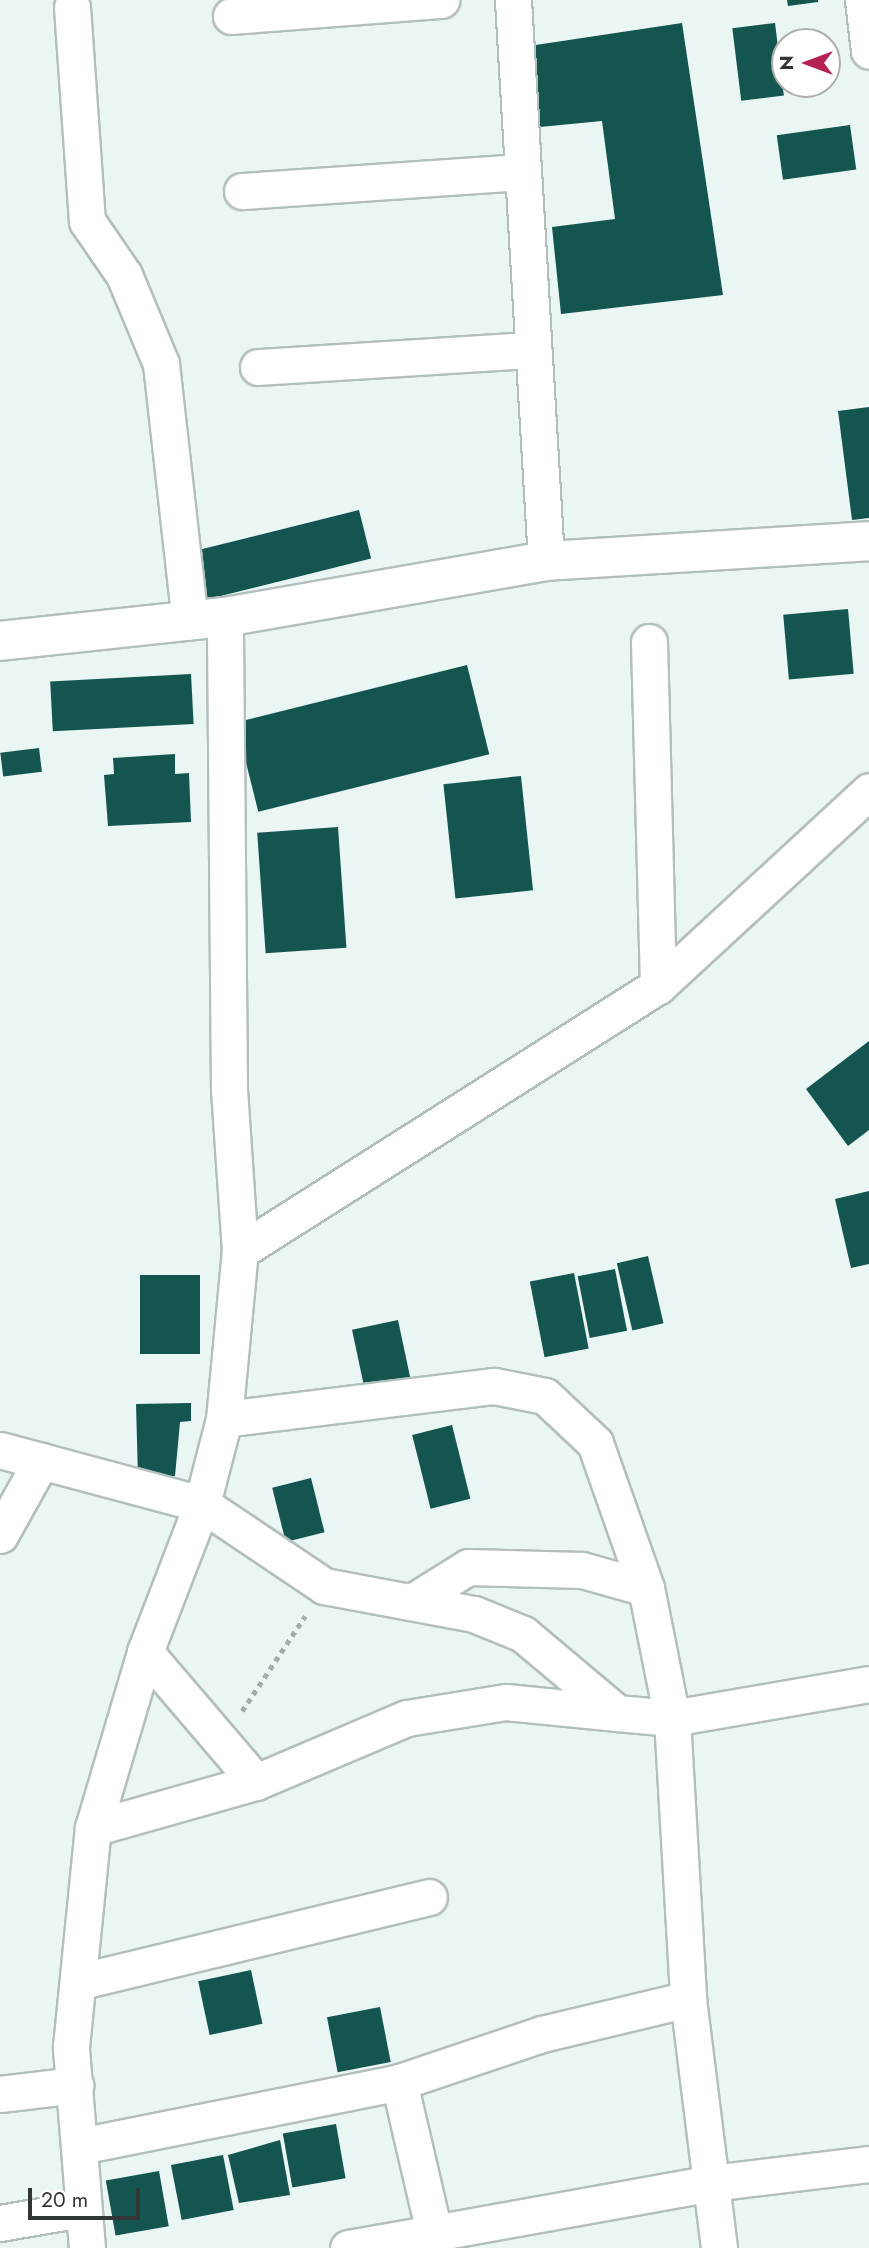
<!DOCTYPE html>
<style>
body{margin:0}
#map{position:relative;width:869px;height:2248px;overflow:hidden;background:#e9f6f4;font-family:Jost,sans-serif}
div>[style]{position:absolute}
.building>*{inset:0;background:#145550;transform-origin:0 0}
.path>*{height:4.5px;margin-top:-2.25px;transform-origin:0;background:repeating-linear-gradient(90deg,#a2acaa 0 5px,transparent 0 10px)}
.roads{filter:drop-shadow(2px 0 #b3bfbd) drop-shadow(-2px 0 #b3bfbd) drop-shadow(0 2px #b3bfbd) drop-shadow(0 -2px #b3bfbd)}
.minor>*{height:35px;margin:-17.5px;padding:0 17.5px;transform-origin:17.5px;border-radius:17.5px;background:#fff}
.tertiary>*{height:38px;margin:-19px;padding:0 19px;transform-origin:19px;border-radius:19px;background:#fff}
span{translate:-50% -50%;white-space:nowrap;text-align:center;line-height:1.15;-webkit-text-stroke:7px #fff;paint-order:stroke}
.north{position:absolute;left:771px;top:28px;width:70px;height:70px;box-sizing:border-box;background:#fff;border:2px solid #adafaf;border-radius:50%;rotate:270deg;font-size:19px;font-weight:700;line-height:28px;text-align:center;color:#323636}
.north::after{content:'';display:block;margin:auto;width:24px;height:32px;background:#b32252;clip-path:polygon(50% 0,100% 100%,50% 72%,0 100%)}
.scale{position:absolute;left:28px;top:2188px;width:112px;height:32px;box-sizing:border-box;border:4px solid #323636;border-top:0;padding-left:9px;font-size:21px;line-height:24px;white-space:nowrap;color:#323636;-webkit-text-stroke:5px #fff;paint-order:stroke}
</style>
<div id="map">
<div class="building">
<i style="clip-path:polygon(787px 0,818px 0,818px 2px,788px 6px)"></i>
<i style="clip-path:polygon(682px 23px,723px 295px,561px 314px,552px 227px,615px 219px,602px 121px,540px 127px,529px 46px)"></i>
<i style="left:775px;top:23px;width:73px;height:43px;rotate:83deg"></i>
<i style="left:850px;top:125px;width:45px;height:74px;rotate:82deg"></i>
<i style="clip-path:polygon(869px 407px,869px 518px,852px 520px,838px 411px)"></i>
<i style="left:359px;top:510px;width:50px;height:175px;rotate:76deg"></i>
<i style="left:848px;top:609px;width:65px;height:65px;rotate:85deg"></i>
<i style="left:467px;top:665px;width:92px;height:238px;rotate:76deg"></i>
<i style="left:191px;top:674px;width:50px;height:141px;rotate:87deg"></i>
<i style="left:39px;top:748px;width:24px;height:39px;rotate:83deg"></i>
<i style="clip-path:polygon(175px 754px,175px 774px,189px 773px,191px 822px,108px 826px,104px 775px,114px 774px,113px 758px)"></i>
<i style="left:521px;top:776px;width:115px;height:78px;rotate:84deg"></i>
<i style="left:338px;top:827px;width:121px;height:81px;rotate:86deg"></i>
<i style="clip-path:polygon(869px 1041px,869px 1130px,848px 1146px,806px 1089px)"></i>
<i style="clip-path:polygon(869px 1191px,869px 1264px,851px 1268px,835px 1199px)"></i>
<i style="left:648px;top:1256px;width:69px;height:32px;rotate:77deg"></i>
<i style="left:615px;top:1269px;width:63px;height:38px;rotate:79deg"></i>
<i style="left:574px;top:1273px;width:77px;height:45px;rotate:79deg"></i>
<i style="left:140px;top:1275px;width:60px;height:79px"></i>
<i style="left:398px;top:1320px;width:62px;height:47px;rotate:78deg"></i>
<i style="clip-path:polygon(191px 1403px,191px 1421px,180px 1422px,175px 1476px,138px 1478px,136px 1404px)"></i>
<i style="left:452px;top:1425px;width:76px;height:41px;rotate:76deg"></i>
<i style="left:311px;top:1478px;width:56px;height:40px;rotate:76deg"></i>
<i style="left:251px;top:1970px;width:55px;height:54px;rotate:78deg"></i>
<i style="left:380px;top:2007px;width:56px;height:54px;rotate:79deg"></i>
<i style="left:336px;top:2124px;width:55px;height:54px;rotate:80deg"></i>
<i style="clip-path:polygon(280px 2140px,290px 2195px,239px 2203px,228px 2155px)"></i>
<i style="left:223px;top:2155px;width:56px;height:53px;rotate:79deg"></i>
<i style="left:159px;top:2171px;width:56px;height:54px;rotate:80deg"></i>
</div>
<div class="path">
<i style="left:242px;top:1711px;width:114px;rotate:-56.4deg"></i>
</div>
<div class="roads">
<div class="minor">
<i style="left:513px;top:0;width:562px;rotate:86.63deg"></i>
<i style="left:863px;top:0;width:51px;rotate:83.3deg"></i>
<i style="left:72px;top:7px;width:215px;rotate:86deg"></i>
<i style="left:87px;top:221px;width:65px;rotate:55.6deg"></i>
<i style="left:124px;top:275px;width:96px;rotate:67.4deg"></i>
<i style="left:161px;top:364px;width:259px;rotate:83.6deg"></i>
<i style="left:231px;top:16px;width:211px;rotate:-4.4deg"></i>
<i style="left:242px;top:191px;width:281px;rotate:-3.9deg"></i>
<i style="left:258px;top:367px;width:274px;rotate:-3.6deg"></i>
<i style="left:649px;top:642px;width:344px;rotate:88.5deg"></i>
<i style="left:240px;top:1251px;width:495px;rotate:-32.4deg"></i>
<i style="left:658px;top:986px;width:287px;rotate:-42.7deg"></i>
<i style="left:224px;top:1419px;width:272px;rotate:-7deg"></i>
<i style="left:494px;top:1386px;width:52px;rotate:11.1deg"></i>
<i style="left:545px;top:1396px;width:69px;rotate:43.2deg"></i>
<i style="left:595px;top:1443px;width:154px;rotate:70.6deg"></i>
<i style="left:646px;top:1588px;width:133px;rotate:78.7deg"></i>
<i style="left:672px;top:1718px;width:281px;rotate:86.7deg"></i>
<i style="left:688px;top:1999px;width:251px;rotate:82.9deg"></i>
<i style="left:0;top:1450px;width:209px;rotate:15deg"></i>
<i style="left:202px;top:1504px;width:147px;rotate:33.9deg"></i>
<i style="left:324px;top:1586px;width:153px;rotate:10.6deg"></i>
<i style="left:474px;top:1614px;width:53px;rotate:22.2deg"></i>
<i style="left:523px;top:1634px;width:123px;rotate:40deg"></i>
<i style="left:617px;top:1713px;width:55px;rotate:5.2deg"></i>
<i style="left:672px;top:1718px;width:200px;rotate:-9.8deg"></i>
<i style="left:0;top:1535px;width:85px;rotate:-61deg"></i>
<i style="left:415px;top:1600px;width:62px;rotate:-31.9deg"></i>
<i style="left:468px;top:1567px;width:114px;rotate:1.5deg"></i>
<i style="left:582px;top:1570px;width:66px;rotate:15.7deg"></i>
<i style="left:145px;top:1652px;width:171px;rotate:49.5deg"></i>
<i style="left:93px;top:1828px;width:169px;rotate:-15.8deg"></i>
<i style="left:256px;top:1782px;width:164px;rotate:-23deg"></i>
<i style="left:407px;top:1718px;width:100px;rotate:-9.2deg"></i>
<i style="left:506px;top:1702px;width:112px;rotate:5.7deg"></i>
<i style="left:78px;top:1982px;width:361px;rotate:-13.6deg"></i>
<i style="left:688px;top:1999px;width:150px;rotate:166.5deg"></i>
<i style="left:542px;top:2034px;width:151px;rotate:161.4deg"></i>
<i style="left:399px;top:2082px;width:155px;rotate:76.9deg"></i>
<i style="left:434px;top:2233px;width:281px;rotate:-10.2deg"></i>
<i style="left:711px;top:2183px;width:159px;rotate:-6.9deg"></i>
<i style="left:0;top:2094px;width:76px;rotate:-6.8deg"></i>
<i style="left:80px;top:2146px;width:325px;rotate:-11.3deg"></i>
<i style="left:0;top:2223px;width:82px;rotate:-9.8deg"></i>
<i style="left:87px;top:2248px;width:202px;rotate:-94.6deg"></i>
<i style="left:71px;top:2047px;width:220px;rotate:-84.3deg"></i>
<i style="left:93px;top:1828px;width:184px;rotate:-73.5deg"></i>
<i style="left:145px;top:1652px;width:159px;rotate:-68.9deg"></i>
<i style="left:202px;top:1504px;width:88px;rotate:-75.5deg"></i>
<i style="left:224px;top:1419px;width:169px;rotate:-84.6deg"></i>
<i style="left:240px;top:1251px;width:161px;rotate:-93.9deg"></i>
<i style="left:229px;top:1090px;width:473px;rotate:-90.5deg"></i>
<i style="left:348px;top:2248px;width:87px;rotate:-9.9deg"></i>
<i style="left:434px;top:2233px;width:15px;rotate:82deg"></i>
</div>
<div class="tertiary">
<i style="left:0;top:641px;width:226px;rotate:-6.1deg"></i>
<i style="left:225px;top:617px;width:326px;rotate:-9.9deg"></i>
<i style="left:546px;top:561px;width:324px;rotate:-3.5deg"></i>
</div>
</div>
<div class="north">N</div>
<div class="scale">20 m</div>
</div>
